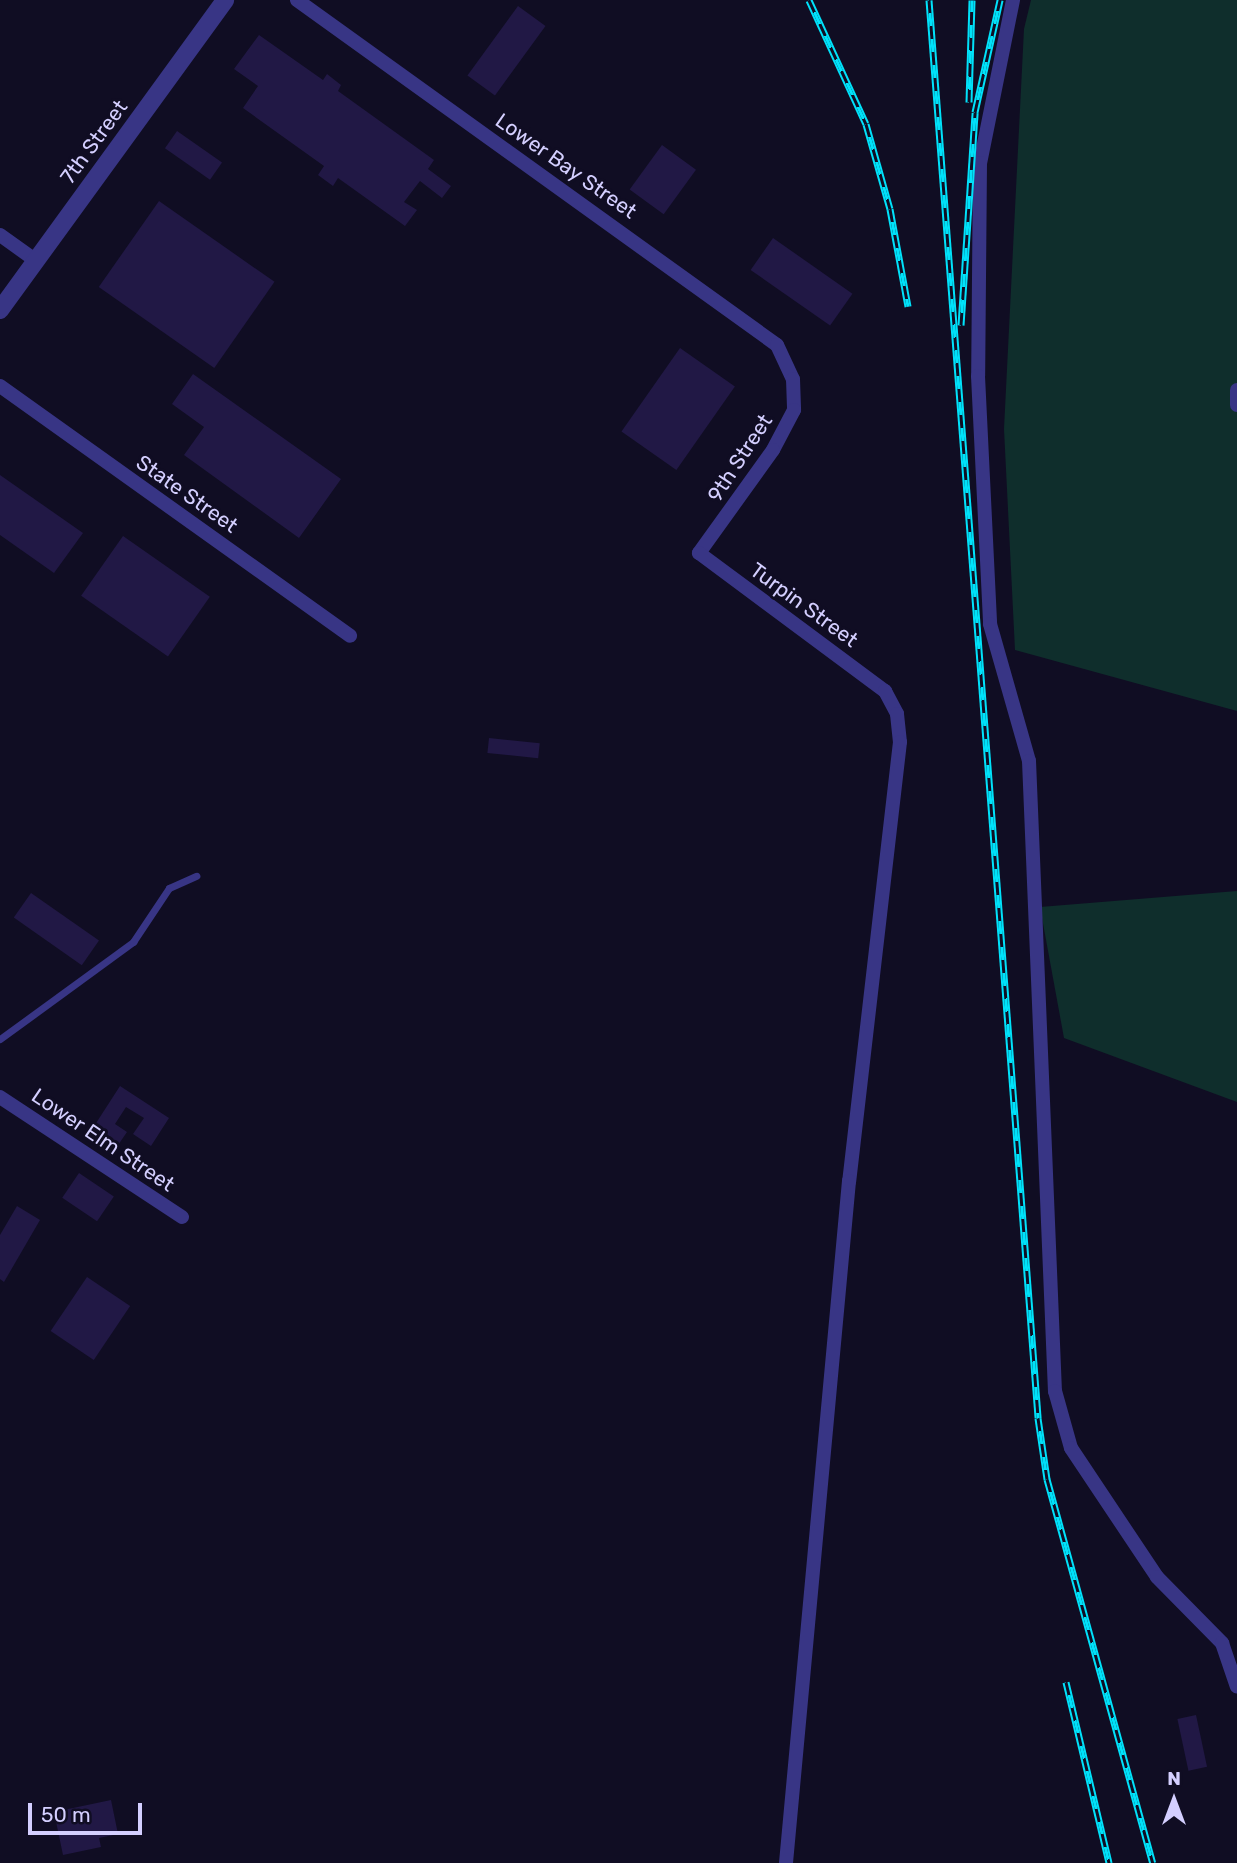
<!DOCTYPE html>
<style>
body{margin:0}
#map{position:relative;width:1237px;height:1863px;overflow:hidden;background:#100d23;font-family:Rubik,sans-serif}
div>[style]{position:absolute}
.green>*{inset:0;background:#0f2e2c}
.building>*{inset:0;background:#211845;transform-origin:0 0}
.service>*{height:7px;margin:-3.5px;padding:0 3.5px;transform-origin:3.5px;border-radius:3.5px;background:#383585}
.minor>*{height:14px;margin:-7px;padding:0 7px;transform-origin:7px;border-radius:7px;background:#383585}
.tertiary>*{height:18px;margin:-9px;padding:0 9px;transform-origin:9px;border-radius:9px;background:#383585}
.rail>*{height:7px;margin-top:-3.5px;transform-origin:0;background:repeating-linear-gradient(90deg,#100d23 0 13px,#00e2fa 0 26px);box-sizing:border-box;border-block:2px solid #00e2fa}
span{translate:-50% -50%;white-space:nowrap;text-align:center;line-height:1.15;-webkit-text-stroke:6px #100d23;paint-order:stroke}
.street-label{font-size:21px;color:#d4cfff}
.north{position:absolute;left:1139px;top:1765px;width:70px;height:70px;-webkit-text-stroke:5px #100d23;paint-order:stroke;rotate:0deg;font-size:19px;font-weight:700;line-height:28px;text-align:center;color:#d4cfff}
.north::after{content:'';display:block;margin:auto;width:24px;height:32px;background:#d4cfff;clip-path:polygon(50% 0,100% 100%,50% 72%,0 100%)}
.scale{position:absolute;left:28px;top:1803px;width:114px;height:32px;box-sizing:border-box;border:4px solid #d4cfff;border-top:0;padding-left:9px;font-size:21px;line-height:24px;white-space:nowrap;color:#d4cfff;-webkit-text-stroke:5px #100d23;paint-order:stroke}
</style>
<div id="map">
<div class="green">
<i style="clip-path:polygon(1031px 0,1237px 0,1237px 711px,1015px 650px,1004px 429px,1024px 29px)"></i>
<i style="clip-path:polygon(1237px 891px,1237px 1102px,1064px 1038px,1040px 907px)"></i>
</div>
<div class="building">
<i style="left:518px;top:6px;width:34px;height:86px;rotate:36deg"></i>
<i style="clip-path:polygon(259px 35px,323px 80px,327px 74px,341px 85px,338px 91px,434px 160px,428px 169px,451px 186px,442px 198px,420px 181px,404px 202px,417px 210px,405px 226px,338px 178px,333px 186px,318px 175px,324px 166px,243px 108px,258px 86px,234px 69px)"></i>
<i style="left:177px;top:131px;width:55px;height:21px;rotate:35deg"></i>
<i style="left:662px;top:145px;width:42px;height:55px;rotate:36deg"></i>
<i style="left:159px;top:201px;width:141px;height:105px;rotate:35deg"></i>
<i style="left:773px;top:238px;width:97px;height:39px;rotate:35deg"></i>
<i style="left:680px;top:348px;width:67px;height:102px;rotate:35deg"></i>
<i style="clip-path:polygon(193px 374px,341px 479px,299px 538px,184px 455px,204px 427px,172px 404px)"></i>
<i style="clip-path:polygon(0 475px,83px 533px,54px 573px,0 535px)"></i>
<i style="left:123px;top:536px;width:106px;height:73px;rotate:35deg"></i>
<i style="left:489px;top:738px;width:51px;height:15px;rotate:6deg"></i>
<i style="left:31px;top:893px;width:83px;height:30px;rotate:35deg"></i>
<i style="clip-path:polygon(120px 1086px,169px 1118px,151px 1146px,133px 1134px,144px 1118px,126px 1107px,115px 1124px,127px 1132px,114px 1151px,89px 1134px)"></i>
<i style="left:79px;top:1173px;width:42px;height:30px;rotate:34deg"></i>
<i style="clip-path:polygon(17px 1206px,40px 1220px,4px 1282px,0 1279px,0 1235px)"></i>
<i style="left:87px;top:1277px;width:52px;height:65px;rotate:34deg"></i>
<i style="left:1196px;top:1715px;width:53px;height:19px;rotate:78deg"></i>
<i style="clip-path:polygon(111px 1800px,118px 1834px,99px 1838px,101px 1847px,63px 1855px,54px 1812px)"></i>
</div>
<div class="service">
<i style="left:0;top:1039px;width:165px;rotate:-36.1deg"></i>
<i style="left:133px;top:942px;width:65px;rotate:-56.3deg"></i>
<i style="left:169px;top:888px;width:30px;rotate:-24deg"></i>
</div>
<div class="minor">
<i style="left:297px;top:0;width:591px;rotate:35.71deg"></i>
<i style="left:777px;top:345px;width:38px;rotate:65deg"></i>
<i style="left:793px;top:379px;width:31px;rotate:88deg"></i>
<i style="left:794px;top:410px;width:45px;rotate:117.7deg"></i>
<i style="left:773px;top:450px;width:127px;rotate:125.7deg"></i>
<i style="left:699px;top:553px;width:232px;rotate:36.6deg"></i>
<i style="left:885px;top:691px;width:26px;rotate:62deg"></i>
<i style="left:897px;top:714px;width:28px;rotate:84deg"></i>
<i style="left:900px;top:742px;width:442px;rotate:96.6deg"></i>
<i style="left:849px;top:1181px;width:685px;rotate:95.28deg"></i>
<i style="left:1013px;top:0;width:166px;rotate:101.4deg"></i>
<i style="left:980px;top:163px;width:213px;rotate:90.5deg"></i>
<i style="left:978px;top:376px;width:248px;rotate:87.2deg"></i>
<i style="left:990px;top:624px;width:142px;rotate:74.1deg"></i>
<i style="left:1029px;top:761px;width:631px;rotate:87.64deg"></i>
<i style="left:1055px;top:1391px;width:59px;rotate:74.3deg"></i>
<i style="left:1071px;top:1448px;width:155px;rotate:56.3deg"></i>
<i style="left:1157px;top:1577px;width:93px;rotate:45.4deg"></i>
<i style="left:1222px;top:1643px;width:46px;rotate:71.2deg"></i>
<i style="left:0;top:235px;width:43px;rotate:35.5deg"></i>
<i style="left:0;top:386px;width:430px;rotate:35.5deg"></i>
<i style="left:1237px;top:390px;width:15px;rotate:90deg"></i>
<i style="left:0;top:1097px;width:218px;rotate:33.4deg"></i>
</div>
<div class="tertiary">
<i style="left:0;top:310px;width:383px;rotate:-54deg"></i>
</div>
<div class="rail">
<i style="left:809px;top:0;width:136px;rotate:65.3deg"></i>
<i style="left:866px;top:124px;width:88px;rotate:74.2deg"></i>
<i style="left:890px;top:209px;width:99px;rotate:79.5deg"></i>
<i style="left:929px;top:0;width:1422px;rotate:85.6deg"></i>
<i style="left:1038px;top:1418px;width:62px;rotate:81.6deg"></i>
<i style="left:1047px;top:1479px;width:398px;rotate:74.6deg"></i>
<i style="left:969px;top:102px;width:102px;rotate:-88.3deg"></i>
<i style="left:961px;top:325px;width:213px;rotate:-86.2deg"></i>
<i style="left:975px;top:112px;width:115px;rotate:-77.4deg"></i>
<i style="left:1066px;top:1682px;width:186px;rotate:76.6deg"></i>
</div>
<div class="street-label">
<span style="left:94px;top:142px;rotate:-54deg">7th Street</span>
<span style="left:566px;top:166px;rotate:35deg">Lower Bay Street</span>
<span style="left:740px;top:458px;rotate:-57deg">9th Street</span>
<span style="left:187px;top:494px;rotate:35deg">State Street</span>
<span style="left:804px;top:605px;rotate:36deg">Turpin Street</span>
<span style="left:103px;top:1140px;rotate:34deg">Lower Elm Street</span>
</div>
<div class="north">N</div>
<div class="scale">50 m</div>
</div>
